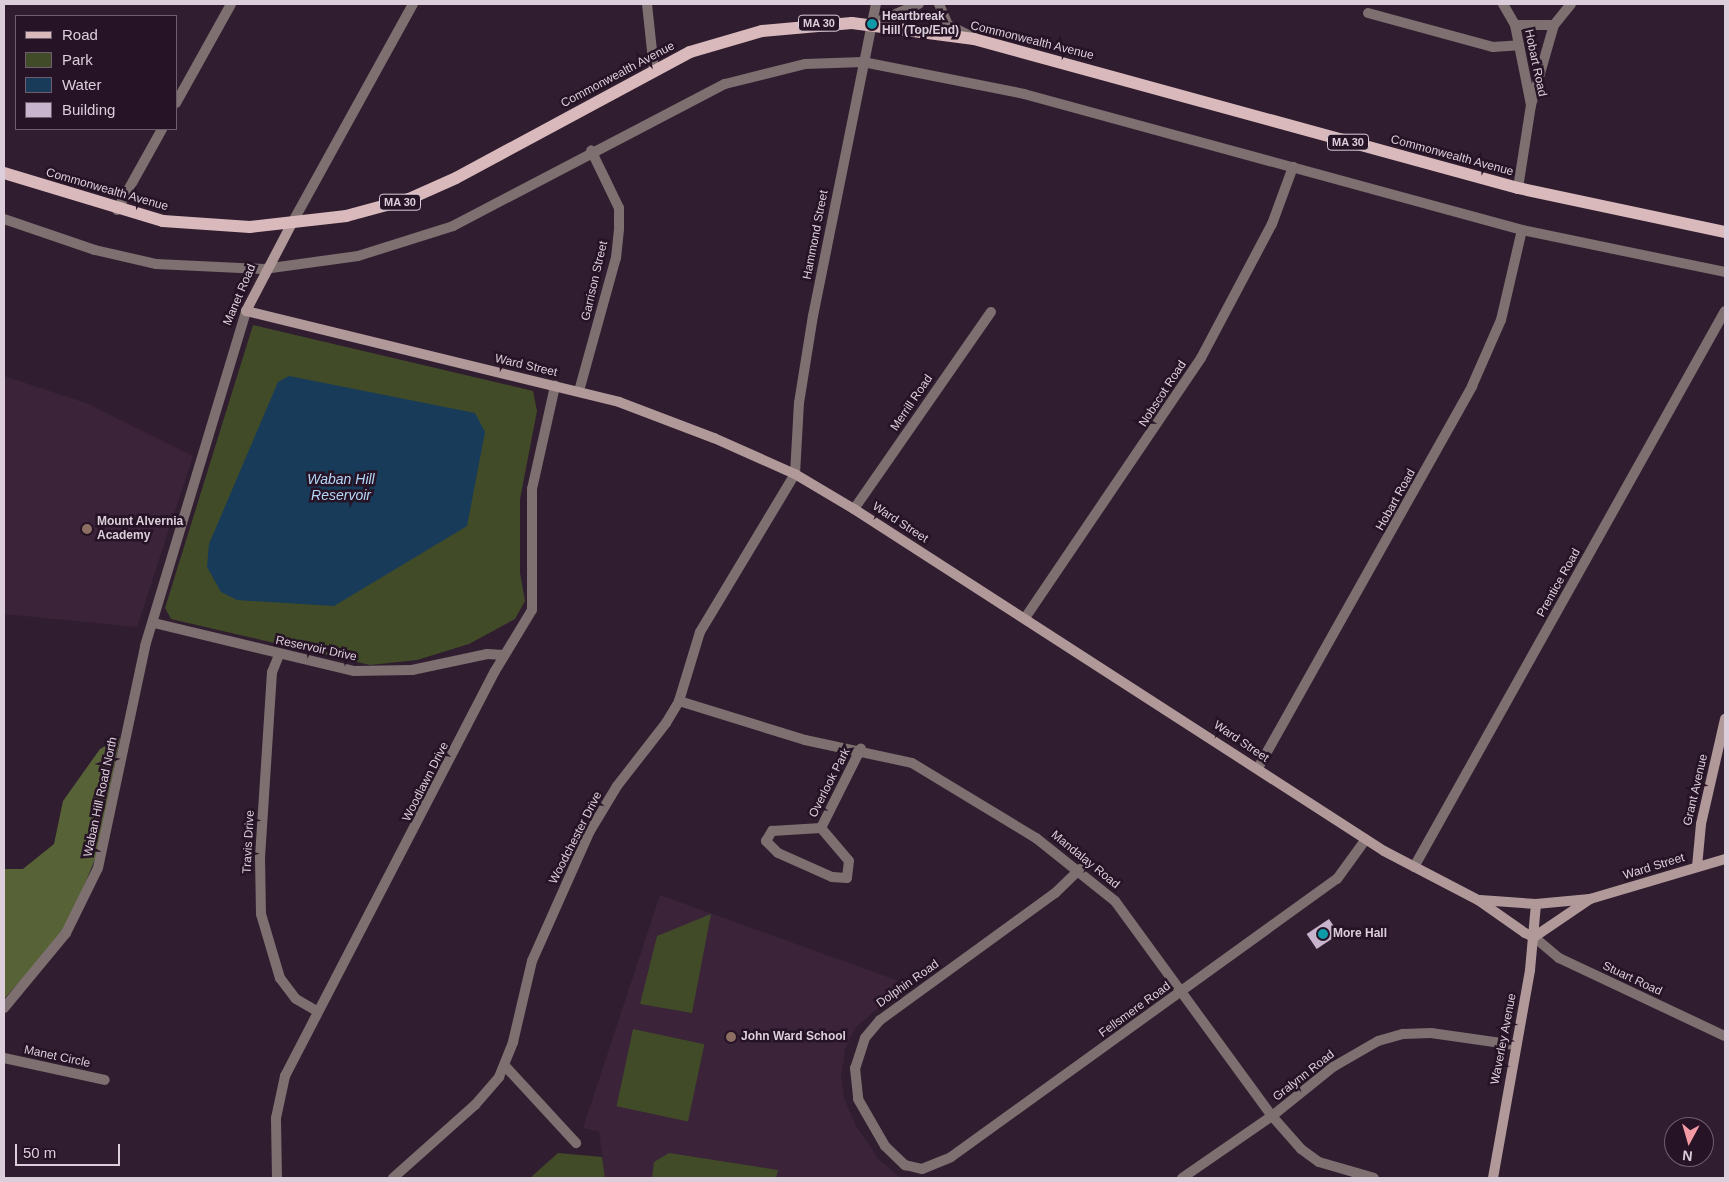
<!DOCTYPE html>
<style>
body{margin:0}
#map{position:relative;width:1729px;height:1182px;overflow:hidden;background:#301e30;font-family:Arial,sans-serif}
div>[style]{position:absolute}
.built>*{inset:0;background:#3b233a}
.green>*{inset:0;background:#414b28;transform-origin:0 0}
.forest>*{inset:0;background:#576337}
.water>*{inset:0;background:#173b59}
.building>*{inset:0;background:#c8b4cd;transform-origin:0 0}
.street>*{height:10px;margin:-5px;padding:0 5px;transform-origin:5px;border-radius:5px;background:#7e6f70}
.secondary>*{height:10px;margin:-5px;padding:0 5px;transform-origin:5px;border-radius:5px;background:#b1999a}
.primary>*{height:12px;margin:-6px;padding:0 6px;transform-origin:6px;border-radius:6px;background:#d9b9bb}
.dots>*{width:14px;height:14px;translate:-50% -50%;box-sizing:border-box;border:2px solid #261426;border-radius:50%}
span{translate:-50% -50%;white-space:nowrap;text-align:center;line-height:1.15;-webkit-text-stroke:5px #261426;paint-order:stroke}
.shield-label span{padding:1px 4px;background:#261426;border:1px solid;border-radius:4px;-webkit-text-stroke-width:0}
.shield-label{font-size:11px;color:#dccfdb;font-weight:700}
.poi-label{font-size:12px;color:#dccfdb;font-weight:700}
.left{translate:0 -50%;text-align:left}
.street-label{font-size:12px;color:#dccfdb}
.water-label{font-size:14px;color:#b4d6f7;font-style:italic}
.frame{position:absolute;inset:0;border:5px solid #dccfdb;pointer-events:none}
.legend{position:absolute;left:15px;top:15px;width:162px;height:115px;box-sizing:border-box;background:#261426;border:1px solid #6f5f6e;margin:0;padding:6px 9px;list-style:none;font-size:15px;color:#dccfdb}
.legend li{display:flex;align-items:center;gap:10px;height:25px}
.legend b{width:25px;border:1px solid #6f5f6e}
.north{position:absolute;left:1664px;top:1117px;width:50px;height:50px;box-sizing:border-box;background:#261426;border:1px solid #6f5f6e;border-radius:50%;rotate:186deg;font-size:14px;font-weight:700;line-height:20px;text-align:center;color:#dccfdb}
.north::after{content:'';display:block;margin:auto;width:18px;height:22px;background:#f49aa4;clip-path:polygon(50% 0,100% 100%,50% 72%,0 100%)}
.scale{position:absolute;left:15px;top:1144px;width:105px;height:22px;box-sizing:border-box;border:2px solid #dccfdb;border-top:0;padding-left:6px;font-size:15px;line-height:18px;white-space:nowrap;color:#dccfdb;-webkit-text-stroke:4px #261426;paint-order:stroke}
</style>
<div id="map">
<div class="built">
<i style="clip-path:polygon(4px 376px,86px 403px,193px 456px,137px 627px,4px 614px)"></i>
<i style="clip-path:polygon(660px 895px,907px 984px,856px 1027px,845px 1049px,841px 1076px,844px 1098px,856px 1126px,880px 1161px,901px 1178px,605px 1178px,599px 1131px,583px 1128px)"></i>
</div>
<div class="green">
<i style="clip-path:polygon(253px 325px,533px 391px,537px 411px,520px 499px,520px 573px,525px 601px,515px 619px,469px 644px,417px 660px,370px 665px,171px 619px,165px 608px)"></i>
<i style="clip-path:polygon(711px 914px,692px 1013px,640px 1004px,657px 936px)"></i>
<i style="left:633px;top:1029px;width:73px;height:79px;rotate:12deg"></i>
<i style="clip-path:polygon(558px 1153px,602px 1157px,605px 1178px,530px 1178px)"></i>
<i style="clip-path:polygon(669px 1153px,778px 1170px,776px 1178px,652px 1178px,654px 1162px)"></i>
</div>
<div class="forest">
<i style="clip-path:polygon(120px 738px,98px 852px,74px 910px,58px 939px,4px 999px,4px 869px,23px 869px,54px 844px,63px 801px,100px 749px)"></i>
</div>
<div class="water">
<i style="clip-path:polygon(289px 376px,475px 413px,485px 432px,467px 526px,334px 606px,237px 600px,221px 592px,207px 567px,209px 544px,278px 382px)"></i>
</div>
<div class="building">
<i style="left:1329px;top:919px;width:18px;height:27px;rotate:56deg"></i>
</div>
<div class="street">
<i style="left:647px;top:4px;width:65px;rotate:83.9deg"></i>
<i style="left:939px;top:4px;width:23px;rotate:67deg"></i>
<i style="left:948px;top:25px;width:25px;rotate:26deg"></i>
<i style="left:1503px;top:4px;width:24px;rotate:60deg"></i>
<i style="left:1515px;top:25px;width:82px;rotate:78.7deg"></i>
<i style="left:1531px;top:105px;width:84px;rotate:98.9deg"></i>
<i style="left:1368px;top:13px;width:130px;rotate:15.2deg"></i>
<i style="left:1493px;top:47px;width:26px;rotate:-4deg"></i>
<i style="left:872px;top:24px;width:51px;rotate:-23.1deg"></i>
<i style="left:1515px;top:25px;width:39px"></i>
<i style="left:1554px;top:25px;width:27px;rotate:-51deg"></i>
<i style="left:176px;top:103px;width:113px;rotate:-60.9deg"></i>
<i style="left:1531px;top:105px;width:83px;rotate:-74deg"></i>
<i style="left:117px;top:210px;width:93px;rotate:-60.9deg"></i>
<i style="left:4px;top:219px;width:96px;rotate:18.8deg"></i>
<i style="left:95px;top:250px;width:63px;rotate:12.9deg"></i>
<i style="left:156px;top:264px;width:108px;rotate:2.7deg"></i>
<i style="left:264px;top:269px;width:95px;rotate:-7.9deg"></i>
<i style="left:358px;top:256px;width:100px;rotate:-17.5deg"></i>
<i style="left:453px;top:226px;width:307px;rotate:-27.6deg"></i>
<i style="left:725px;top:84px;width:82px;rotate:-14deg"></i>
<i style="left:805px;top:64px;width:58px;rotate:-2deg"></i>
<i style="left:863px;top:62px;width:164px;rotate:11.2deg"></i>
<i style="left:1024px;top:94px;width:516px;rotate:15.27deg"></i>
<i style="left:1522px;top:230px;width:207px;rotate:11.7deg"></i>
<i style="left:291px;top:225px;width:252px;rotate:-61.1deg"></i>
<i style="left:579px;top:391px;width:138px;rotate:-74.5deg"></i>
<i style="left:616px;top:258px;width:30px;rotate:-84deg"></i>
<i style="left:619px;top:228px;width:20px;rotate:-90deg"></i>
<i style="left:619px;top:208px;width:64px;rotate:-115.8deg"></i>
<i style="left:854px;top:509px;width:240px;rotate:-55.2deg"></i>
<i style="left:1025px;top:618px;width:314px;rotate:-55.9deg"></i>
<i style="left:1201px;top:358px;width:152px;rotate:-62.1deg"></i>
<i style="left:1272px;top:224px;width:61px;rotate:-69.8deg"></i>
<i style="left:154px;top:623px;width:206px;rotate:13.5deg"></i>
<i style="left:354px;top:671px;width:58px;rotate:-1deg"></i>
<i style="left:412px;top:670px;width:77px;rotate:-12deg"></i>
<i style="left:487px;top:654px;width:17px;rotate:3deg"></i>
<i style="left:279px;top:655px;width:18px;rotate:112deg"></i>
<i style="left:272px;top:672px;width:185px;rotate:93.7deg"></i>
<i style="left:260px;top:857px;width:57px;rotate:89deg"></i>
<i style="left:261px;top:914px;width:67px;rotate:73.5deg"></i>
<i style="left:280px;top:978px;width:26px;rotate:53deg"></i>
<i style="left:296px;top:999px;width:24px;rotate:30deg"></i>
<i style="left:679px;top:701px;width:132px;rotate:17.2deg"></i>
<i style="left:805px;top:740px;width:109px;rotate:12.1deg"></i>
<i style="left:912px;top:763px;width:145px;rotate:31.2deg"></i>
<i style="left:1036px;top:838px;width:101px;rotate:38.6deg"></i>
<i style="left:1115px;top:901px;width:266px;rotate:53.9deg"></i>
<i style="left:1272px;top:1116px;width:44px;rotate:48.7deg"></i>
<i style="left:1301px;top:1149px;width:22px;rotate:36deg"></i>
<i style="left:1319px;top:1162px;width:57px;rotate:16.2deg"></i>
<i style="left:1258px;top:768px;width:438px;rotate:-60.7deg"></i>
<i style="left:1472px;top:386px;width:72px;rotate:-66.3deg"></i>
<i style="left:1501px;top:320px;width:92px;rotate:-76.9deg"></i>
<i style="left:821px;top:828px;width:43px;rotate:49.7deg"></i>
<i style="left:849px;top:861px;width:17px;rotate:97deg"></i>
<i style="left:847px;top:878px;width:15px;rotate:-176deg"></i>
<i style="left:832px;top:877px;width:59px;rotate:-156deg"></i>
<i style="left:778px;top:853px;width:17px;rotate:-135deg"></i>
<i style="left:766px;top:841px;width:12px;rotate:-59deg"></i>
<i style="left:772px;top:831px;width:49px;rotate:-3.5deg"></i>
<i style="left:821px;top:828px;width:89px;rotate:-63.4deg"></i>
<i style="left:1414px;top:867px;width:637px;rotate:-60.78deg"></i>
<i style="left:1080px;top:869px;width:35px;rotate:136deg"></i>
<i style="left:1055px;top:893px;width:216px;rotate:144deg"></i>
<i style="left:880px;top:1020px;width:23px;rotate:130deg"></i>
<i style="left:865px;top:1038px;width:32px;rotate:108deg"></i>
<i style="left:855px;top:1068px;width:31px;rotate:84deg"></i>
<i style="left:858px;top:1099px;width:54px;rotate:60.1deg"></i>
<i style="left:885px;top:1146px;width:28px;rotate:44deg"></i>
<i style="left:905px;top:1165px;width:17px;rotate:13deg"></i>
<i style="left:922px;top:1169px;width:31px;rotate:-22deg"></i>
<i style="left:951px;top:1157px;width:476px;rotate:-35.8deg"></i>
<i style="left:1337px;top:879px;width:49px;rotate:-54.1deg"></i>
<i style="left:1534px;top:937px;width:33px;rotate:40deg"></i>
<i style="left:1559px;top:958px;width:183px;rotate:25.2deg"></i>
<i style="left:4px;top:1008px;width:97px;rotate:-50.4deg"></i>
<i style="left:66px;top:933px;width:72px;rotate:-63.8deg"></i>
<i style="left:98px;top:868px;width:227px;rotate:-78deg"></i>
<i style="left:145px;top:646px;width:350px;rotate:-73.2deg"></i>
<i style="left:4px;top:1058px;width:103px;rotate:12.3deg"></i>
<i style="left:505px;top:1066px;width:105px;rotate:47.3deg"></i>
<i style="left:277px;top:1178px;width:60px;rotate:-91deg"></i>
<i style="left:276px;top:1118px;width:43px;rotate:-77.9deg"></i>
<i style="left:285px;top:1076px;width:456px;rotate:-62.6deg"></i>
<i style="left:495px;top:671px;width:71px;rotate:-58.8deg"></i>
<i style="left:532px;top:610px;width:121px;rotate:-90deg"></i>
<i style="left:532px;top:489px;width:106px;rotate:-77.4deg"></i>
<i style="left:393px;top:1178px;width:110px;rotate:-41.7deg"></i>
<i style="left:475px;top:1105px;width:37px;rotate:-49deg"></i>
<i style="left:499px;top:1077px;width:38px;rotate:-68deg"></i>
<i style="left:513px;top:1042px;width:83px;rotate:-76.8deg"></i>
<i style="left:532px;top:961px;width:142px;rotate:-66deg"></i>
<i style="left:590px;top:831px;width:52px;rotate:-59deg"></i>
<i style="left:617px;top:786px;width:80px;rotate:-52.1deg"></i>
<i style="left:666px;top:723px;width:26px;rotate:-59deg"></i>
<i style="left:679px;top:701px;width:72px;rotate:-73.1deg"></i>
<i style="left:700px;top:632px;width:184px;rotate:-59deg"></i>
<i style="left:795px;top:474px;width:71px;rotate:-86.8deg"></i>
<i style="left:799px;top:403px;width:88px;rotate:-80.9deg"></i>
<i style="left:813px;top:316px;width:318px;rotate:-78.6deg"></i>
<i style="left:1182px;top:1178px;width:109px;rotate:-34.6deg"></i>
<i style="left:1272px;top:1116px;width:78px;rotate:-38.8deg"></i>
<i style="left:1333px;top:1067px;width:52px;rotate:-30deg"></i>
<i style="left:1378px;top:1041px;width:26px;rotate:-16deg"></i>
<i style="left:1403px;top:1034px;width:28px;rotate:-2deg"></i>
<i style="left:1431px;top:1033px;width:85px;rotate:8.1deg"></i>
</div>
<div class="secondary">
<i style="left:291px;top:225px;width:97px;rotate:117.6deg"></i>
<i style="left:246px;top:311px;width:384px;rotate:13.7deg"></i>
<i style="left:619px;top:402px;width:102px;rotate:20.8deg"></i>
<i style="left:714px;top:438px;width:89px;rotate:24deg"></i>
<i style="left:795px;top:474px;width:69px;rotate:30.7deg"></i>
<i style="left:854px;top:509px;width:631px;rotate:32.83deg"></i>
<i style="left:1384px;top:851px;width:106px;rotate:27.5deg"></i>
<i style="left:1478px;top:900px;width:57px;rotate:35.1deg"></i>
<i style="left:1525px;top:933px;width:10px;rotate:24deg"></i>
<i style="left:1534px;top:937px;width:68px;rotate:-34.2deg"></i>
<i style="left:1697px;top:867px;width:43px;rotate:-84.7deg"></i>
<i style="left:1701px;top:824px;width:108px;rotate:-77.1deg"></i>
<i style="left:1480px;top:900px;width:56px;rotate:4.1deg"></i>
<i style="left:1536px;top:904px;width:54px;rotate:-5.3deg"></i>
<i style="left:1590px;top:899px;width:141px;rotate:-16.5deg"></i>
<i style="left:1493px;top:1178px;width:211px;rotate:-79.9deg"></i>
<i style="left:1530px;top:970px;width:66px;rotate:-84.8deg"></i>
</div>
<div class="primary">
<i style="left:4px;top:173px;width:166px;rotate:16.8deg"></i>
<i style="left:163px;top:221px;width:87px;rotate:3.9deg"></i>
<i style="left:250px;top:227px;width:97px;rotate:-6.5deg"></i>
<i style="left:346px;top:216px;width:65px;rotate:-15.1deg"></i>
<i style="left:409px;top:199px;width:51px;rotate:-24.1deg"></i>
<i style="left:456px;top:178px;width:266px;rotate:-28.3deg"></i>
<i style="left:690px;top:52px;width:75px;rotate:-16.3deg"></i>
<i style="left:762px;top:31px;width:90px;rotate:-5.1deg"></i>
<i style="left:852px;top:23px;width:123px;rotate:7.5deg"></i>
<i style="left:974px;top:39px;width:564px;rotate:15.32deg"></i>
<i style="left:1518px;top:188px;width:212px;rotate:12deg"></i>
</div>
<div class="dots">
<i style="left:872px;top:24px;background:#0f9aa8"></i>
<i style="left:87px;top:529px;background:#8d6e63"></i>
<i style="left:1323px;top:934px;background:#0f9aa8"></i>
<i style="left:731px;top:1037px;background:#8d6e63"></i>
</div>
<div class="shield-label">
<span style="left:819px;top:23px">MA 30</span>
<span style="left:1348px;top:142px">MA 30</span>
<span style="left:400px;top:202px">MA 30</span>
</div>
<div class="poi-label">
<span class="left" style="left:882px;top:24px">Heartbreak<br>Hill (Top/End)</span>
<span class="left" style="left:97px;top:529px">Mount Alvernia<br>Academy</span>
<span class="left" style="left:1333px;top:934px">More Hall</span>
<span class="left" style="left:741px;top:1037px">John Ward School</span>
</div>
<div class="street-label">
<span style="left:1032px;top:41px;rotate:14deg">Commonwealth Avenue</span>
<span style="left:1535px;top:63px;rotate:78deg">Hobart Road</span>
<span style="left:618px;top:75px;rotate:-28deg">Commonwealth Avenue</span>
<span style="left:1452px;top:156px;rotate:15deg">Commonwealth Avenue</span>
<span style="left:107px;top:190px;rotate:16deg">Commonwealth Avenue</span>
<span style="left:816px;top:235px;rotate:-79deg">Hammond Street</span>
<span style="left:595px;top:281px;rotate:-77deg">Garrison Street</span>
<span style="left:240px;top:295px;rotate:-67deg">Manet Road</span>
<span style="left:526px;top:366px;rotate:13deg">Ward Street</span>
<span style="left:1163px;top:394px;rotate:-57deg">Nobscot Road</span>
<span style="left:912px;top:403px;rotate:-56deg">Merrill Road</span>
<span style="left:1396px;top:500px;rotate:-61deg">Hobart Road</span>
<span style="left:900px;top:523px;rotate:33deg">Ward Street</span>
<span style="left:1559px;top:583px;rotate:-61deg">Prentice Road</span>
<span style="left:316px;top:649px;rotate:12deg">Reservoir Drive</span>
<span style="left:1241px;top:742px;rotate:34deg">Ward Street</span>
<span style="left:426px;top:782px;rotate:-63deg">Woodlawn Drive</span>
<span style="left:830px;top:783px;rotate:-63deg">Overlook Park</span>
<span style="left:1696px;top:790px;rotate:-77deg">Grant Avenue</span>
<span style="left:101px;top:797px;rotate:-78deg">Waban Hill Road North</span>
<span style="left:576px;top:838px;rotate:-63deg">Woodchester Drive</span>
<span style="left:249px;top:842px;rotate:-87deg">Travis Drive</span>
<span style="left:1085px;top:860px;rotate:39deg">Mandalay Road</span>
<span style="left:1654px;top:867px;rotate:-17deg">Ward Street</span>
<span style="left:1632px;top:979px;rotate:25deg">Stuart Road</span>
<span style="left:908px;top:984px;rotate:-35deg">Dolphin Road</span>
<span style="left:1135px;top:1010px;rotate:-36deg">Fellsmere Road</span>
<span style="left:1504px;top:1039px;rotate:-79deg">Waverley Avenue</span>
<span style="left:57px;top:1057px;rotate:12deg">Manet Circle</span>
<span style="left:1304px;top:1076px;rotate:-38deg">Gralynn Road</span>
</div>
<div class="water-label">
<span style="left:341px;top:487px">Waban Hill<br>Reservoir</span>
</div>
<div class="frame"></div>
<ul class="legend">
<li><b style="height:6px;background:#d9b9bb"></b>Road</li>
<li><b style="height:14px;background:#414b28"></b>Park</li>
<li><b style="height:14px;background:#173b59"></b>Water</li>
<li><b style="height:14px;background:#c8b4cd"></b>Building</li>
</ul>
<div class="north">N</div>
<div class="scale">50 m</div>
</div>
